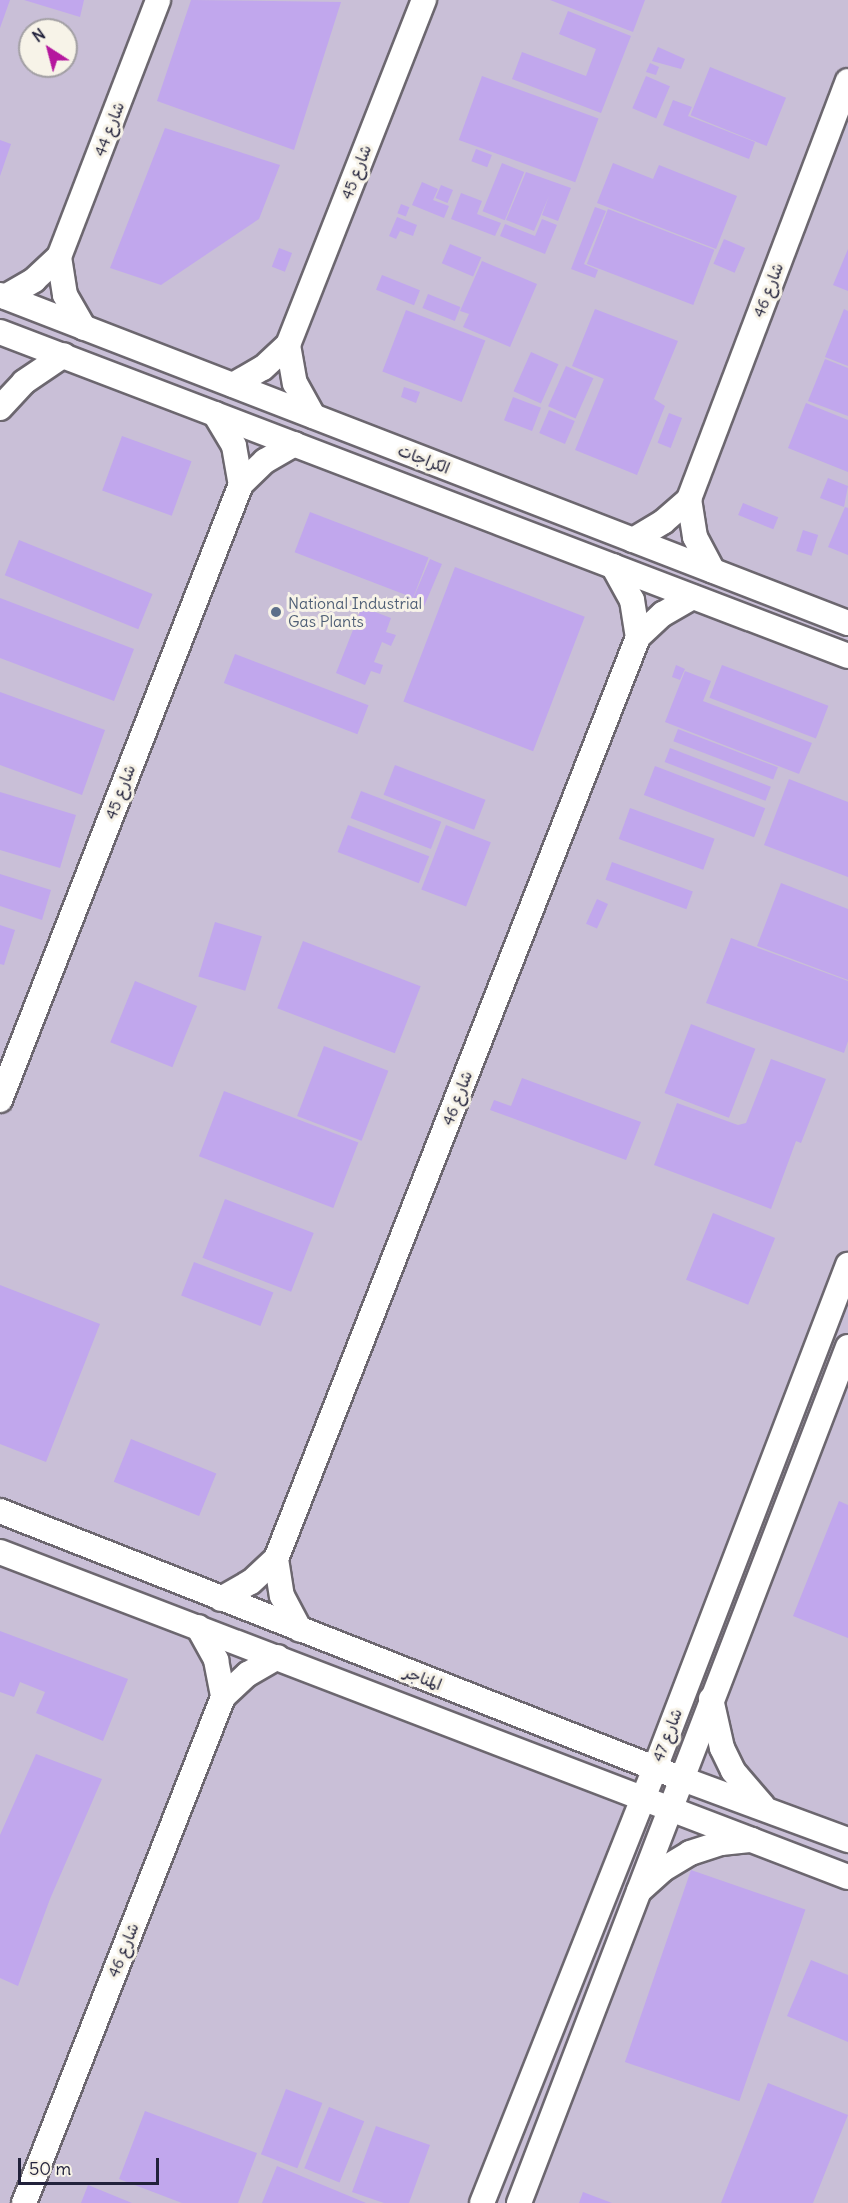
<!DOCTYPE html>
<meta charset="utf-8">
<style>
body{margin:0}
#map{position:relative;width:848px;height:2203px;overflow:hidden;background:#f4e6d0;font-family:Delius,"Playpen Sans Arabic",sans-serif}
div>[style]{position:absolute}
.industrial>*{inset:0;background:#c9bfd7}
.building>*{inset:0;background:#c1a7ed;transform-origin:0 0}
.roads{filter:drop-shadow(2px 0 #6c676f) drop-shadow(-2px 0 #6c676f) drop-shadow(0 2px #6c676f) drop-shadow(0 -2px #6c676f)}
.minor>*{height:24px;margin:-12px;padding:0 12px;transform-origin:12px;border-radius:12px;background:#fff}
.dots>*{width:16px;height:16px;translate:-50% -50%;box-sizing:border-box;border:3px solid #f7f3e8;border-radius:50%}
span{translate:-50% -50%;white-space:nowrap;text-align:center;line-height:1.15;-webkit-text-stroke:6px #f7f3e8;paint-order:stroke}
.street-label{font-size:16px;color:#22223b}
.service-label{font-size:16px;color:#4e5e75}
.left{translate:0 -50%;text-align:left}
.north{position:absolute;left:18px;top:18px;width:60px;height:60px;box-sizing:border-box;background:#f7f3e8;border:2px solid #a29fa3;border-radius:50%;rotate:324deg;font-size:16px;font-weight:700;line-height:24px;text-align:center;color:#22223b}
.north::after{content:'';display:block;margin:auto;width:21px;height:27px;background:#b5179e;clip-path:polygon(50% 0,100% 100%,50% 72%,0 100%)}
.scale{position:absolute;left:18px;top:2158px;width:141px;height:27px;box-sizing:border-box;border:3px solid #22223b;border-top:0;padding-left:8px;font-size:18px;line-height:21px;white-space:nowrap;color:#22223b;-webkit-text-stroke:4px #f7f3e8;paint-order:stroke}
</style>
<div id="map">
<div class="industrial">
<i style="clip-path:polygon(evenodd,0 0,848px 0,848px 2203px,0 2203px,0 0,30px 30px,66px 30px,66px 66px,30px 66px,30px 30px)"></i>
</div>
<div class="building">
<i style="clip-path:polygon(0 0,10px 0,0 28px)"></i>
<i style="clip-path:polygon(24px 0,84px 0,80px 17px)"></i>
<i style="clip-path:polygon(191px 0,341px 2px,294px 150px,157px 101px)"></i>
<i style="clip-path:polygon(550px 0,645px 0,633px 32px)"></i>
<i style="clip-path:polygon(568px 11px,631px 36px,601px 113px,512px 79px,522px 52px,586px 76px,596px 49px,559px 34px)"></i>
<i style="clip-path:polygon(658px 47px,685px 59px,681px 69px,652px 61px)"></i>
<i style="clip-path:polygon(650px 63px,659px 67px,656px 75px,646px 72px)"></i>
<i style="left:710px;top:67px;width:82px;height:52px;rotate:22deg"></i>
<i style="left:482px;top:76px;width:124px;height:68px;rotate:20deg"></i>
<i style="left:646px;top:76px;width:26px;height:35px;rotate:23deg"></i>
<i style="clip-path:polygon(673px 100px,692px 107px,688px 116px,755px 142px,749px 159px,663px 125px)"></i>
<i style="clip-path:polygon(165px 128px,280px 165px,259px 219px,161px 285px,110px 268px)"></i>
<i style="clip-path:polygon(0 140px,11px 144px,0 176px)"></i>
<i style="left:476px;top:149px;width:17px;height:13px;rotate:21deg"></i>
<i style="left:502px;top:163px;width:24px;height:52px;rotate:22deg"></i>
<i style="clip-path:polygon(613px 163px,653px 179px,659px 165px,737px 196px,716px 249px,597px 203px)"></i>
<i style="clip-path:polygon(526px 172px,571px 188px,558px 221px,542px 215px,549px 196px,534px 231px,506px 220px)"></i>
<i style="clip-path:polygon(422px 182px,438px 189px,433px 200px,449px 206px,444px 218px,412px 205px)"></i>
<i style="left:441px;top:185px;width:13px;height:14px;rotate:23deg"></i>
<i style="clip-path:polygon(461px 193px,482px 201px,477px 214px,501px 223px,495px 236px,451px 219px)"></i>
<i style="left:401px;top:204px;width:9px;height:10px;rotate:21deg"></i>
<i style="clip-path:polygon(595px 207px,606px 211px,584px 264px,598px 270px,595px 278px,571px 269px)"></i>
<i style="left:608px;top:209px;width:114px;height:59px;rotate:21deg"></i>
<i style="clip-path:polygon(397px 217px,417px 225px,413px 236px,400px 231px,396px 239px,389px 236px)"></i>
<i style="clip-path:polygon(542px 219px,557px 225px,545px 254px,500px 236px,505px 224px,535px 236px)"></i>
<i style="left:724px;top:239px;width:23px;height:27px;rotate:23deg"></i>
<i style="left:450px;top:244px;width:34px;height:21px;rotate:23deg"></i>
<i style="left:279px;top:248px;width:14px;height:20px;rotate:21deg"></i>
<i style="clip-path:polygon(848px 249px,848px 291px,833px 285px)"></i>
<i style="clip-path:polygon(482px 261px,537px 284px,510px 347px,463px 327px,469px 314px,460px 311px)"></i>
<i style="left:382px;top:275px;width:41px;height:16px;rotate:22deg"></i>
<i style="left:428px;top:294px;width:35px;height:15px;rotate:22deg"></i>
<i style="clip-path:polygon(595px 309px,678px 341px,654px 399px,665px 406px,637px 475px,575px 450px,604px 379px,572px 366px)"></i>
<i style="clip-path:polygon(844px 309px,848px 311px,848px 366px,825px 357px)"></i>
<i style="left:406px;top:310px;width:85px;height:66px;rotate:21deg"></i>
<i style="left:531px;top:352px;width:30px;height:43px;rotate:24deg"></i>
<i style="clip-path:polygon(825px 359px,848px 368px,848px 416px,808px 401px)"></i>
<i style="left:566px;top:366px;width:30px;height:44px;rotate:24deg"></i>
<i style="clip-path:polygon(404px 387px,420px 392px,416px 403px,401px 397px)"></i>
<i style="left:513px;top:397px;width:30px;height:25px;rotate:21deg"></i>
<i style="clip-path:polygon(806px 403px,848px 420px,848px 472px,788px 448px)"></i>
<i style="left:549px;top:410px;width:28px;height:25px;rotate:23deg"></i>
<i style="left:669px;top:413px;width:14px;height:32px;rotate:21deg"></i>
<i style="left:122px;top:436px;width:74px;height:58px;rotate:20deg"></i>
<i style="clip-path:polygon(828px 478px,848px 486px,844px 507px,820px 498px)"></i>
<i style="left:743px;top:503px;width:38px;height:13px;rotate:22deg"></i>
<i style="clip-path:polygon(845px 507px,848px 508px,848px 555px,828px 547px)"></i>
<i style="left:310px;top:512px;width:127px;height:43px;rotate:21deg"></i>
<i style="left:803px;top:530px;width:16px;height:22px;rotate:18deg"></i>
<i style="left:19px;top:540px;width:144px;height:38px;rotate:22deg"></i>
<i style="left:430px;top:559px;width:13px;height:46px;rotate:23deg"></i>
<i style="left:455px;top:567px;width:139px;height:144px;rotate:21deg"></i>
<i style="clip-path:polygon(0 598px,134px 649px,114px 701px,0 658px)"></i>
<i style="clip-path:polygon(362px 607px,391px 618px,386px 632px,396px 635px,391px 646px,382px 642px,374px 662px,383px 665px,380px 674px,371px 671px,365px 685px,336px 673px)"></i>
<i style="left:235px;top:654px;width:143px;height:31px;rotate:21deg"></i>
<i style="clip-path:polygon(676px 665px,685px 669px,680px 680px,672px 677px)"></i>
<i style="left:722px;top:665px;width:114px;height:35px;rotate:21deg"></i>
<i style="clip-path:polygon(685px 671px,711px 681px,703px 701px,812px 743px,799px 774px,665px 722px)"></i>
<i style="clip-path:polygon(0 692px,105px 730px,82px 795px,0 765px)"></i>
<i style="left:678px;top:729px;width:107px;height:13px;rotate:21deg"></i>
<i style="left:670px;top:748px;width:108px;height:15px;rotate:21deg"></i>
<i style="left:395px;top:765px;width:97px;height:32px;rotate:21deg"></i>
<i style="left:655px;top:766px;width:118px;height:31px;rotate:21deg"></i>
<i style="clip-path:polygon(789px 779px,848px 802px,848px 877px,764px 845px)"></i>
<i style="left:361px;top:791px;width:86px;height:29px;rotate:21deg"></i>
<i style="clip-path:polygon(0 792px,76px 815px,60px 868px,0 850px)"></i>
<i style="left:630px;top:808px;width:90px;height:33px;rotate:20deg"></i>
<i style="left:348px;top:825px;width:87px;height:29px;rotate:21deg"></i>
<i style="left:446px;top:825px;width:48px;height:69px;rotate:21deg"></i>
<i style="left:612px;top:862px;width:86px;height:19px;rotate:20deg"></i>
<i style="clip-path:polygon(0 874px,51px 890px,42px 920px,0 906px)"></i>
<i style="clip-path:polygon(781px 883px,848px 909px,848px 980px,757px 946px)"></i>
<i style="left:597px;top:899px;width:12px;height:27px;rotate:24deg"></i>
<i style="left:215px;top:922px;width:49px;height:57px;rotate:17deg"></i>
<i style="clip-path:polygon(0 925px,15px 930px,4px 965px,0 964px)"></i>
<i style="clip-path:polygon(731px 938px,848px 981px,848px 1041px,844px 1053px,706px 1003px)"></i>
<i style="left:303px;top:941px;width:126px;height:72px;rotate:21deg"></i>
<i style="left:135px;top:981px;width:67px;height:66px;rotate:22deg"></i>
<i style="left:691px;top:1024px;width:69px;height:74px;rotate:21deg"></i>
<i style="left:324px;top:1046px;width:69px;height:75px;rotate:21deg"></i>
<i style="clip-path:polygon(771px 1059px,826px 1079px,801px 1143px,796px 1141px,771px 1209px,654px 1165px,677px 1103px,738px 1125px,746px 1123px)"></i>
<i style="clip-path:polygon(522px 1078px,641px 1122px,626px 1160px,490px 1110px,494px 1100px,511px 1106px)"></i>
<i style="left:224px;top:1091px;width:144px;height:70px;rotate:21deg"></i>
<i style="left:225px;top:1199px;width:95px;height:63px;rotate:21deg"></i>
<i style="left:713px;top:1213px;width:67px;height:72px;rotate:22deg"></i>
<i style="left:194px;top:1262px;width:85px;height:36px;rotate:21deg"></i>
<i style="clip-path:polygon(0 1285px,100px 1324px,46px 1462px,0 1444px)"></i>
<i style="left:131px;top:1439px;width:92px;height:46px;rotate:22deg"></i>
<i style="clip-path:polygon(839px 1501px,848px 1505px,848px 1638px,793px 1616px)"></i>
<i style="clip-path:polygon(0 1631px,128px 1679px,103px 1741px,36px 1713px,45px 1692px,20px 1682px,14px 1697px,0 1692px)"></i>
<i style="clip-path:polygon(36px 1754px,102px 1779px,50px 1899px,18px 1986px,0 1978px,0 1835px)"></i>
<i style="left:691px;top:1870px;width:121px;height:203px;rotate:19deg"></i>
<i style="clip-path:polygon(811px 1960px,848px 1975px,848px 2042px,787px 2016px)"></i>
<i style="clip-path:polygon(768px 2083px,848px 2115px,813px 2203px,721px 2203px)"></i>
<i style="left:286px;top:2089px;width:39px;height:70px;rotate:21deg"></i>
<i style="left:329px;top:2107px;width:38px;height:66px;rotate:22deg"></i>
<i style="clip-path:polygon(145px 2111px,257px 2153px,238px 2203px,182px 2203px,119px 2179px)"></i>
<i style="clip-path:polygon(376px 2126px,430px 2145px,409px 2203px,384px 2203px,352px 2192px)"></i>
<i style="clip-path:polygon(277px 2166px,366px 2203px,262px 2203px)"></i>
<i style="clip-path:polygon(88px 2185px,132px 2203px,81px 2203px)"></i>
<i style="clip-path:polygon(583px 2192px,612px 2203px,579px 2203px)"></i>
</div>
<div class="roads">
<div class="minor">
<i style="left:59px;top:257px;width:38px;rotate:81deg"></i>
<i style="left:65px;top:295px;width:38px;rotate:60deg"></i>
<i style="left:0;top:295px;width:909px;rotate:21.15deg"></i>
<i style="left:5px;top:297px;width:34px;rotate:-30deg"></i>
<i style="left:34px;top:280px;width:34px;rotate:-43deg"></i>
<i style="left:59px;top:257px;width:275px;rotate:-68.9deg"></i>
<i style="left:0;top:332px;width:908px;rotate:20.91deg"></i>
<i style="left:288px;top:345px;width:39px;rotate:80deg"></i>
<i style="left:295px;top:383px;width:38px;rotate:61deg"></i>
<i style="left:233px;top:385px;width:34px;rotate:-30deg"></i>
<i style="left:263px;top:368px;width:34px;rotate:-43deg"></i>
<i style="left:288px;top:345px;width:371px;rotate:-68.5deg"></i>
<i style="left:0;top:408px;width:35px;rotate:-47deg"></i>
<i style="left:24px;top:382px;width:48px;rotate:-34deg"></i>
<i style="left:215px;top:414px;width:37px;rotate:59deg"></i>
<i style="left:234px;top:446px;width:39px;rotate:80deg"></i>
<i style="left:689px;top:499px;width:38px;rotate:81deg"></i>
<i style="left:695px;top:537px;width:38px;rotate:62deg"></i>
<i style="left:633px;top:540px;width:35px;rotate:-31deg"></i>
<i style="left:663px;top:522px;width:35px;rotate:-41deg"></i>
<i style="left:689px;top:499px;width:447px;rotate:-69.2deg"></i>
<i style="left:613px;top:566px;width:39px;rotate:61deg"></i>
<i style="left:632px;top:600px;width:37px;rotate:81deg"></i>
<i style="left:0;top:1100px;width:661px;rotate:-68.63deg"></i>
<i style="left:241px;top:484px;width:33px;rotate:-44deg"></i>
<i style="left:265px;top:461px;width:34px;rotate:-30deg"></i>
<i style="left:0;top:1511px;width:731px;rotate:21.44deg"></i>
<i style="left:680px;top:1778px;width:179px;rotate:20.3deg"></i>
<i style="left:0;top:1552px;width:908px;rotate:20.97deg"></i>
<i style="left:276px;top:1559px;width:37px;rotate:81deg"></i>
<i style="left:282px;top:1596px;width:38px;rotate:62deg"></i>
<i style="left:221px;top:1599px;width:34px;rotate:-30deg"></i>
<i style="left:251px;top:1582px;width:34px;rotate:-43deg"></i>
<i style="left:276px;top:1559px;width:991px;rotate:-68.56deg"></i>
<i style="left:638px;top:637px;width:34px;rotate:-43deg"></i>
<i style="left:663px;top:614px;width:34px;rotate:-30deg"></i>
<i style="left:198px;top:1627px;width:38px;rotate:61deg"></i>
<i style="left:216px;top:1660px;width:38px;rotate:79deg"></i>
<i style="left:711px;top:1699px;width:50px;rotate:77.3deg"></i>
<i style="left:722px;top:1748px;width:25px;rotate:64deg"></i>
<i style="left:733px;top:1771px;width:46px;rotate:49.4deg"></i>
<i style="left:639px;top:1891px;width:31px;rotate:-42deg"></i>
<i style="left:662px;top:1870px;width:33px;rotate:-31deg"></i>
<i style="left:690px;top:1853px;width:33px;rotate:-18deg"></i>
<i style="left:721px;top:1843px;width:31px;rotate:-6deg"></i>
<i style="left:24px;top:2203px;width:544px;rotate:-68.53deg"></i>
<i style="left:223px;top:1697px;width:34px;rotate:-43deg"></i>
<i style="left:248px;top:1674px;width:34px;rotate:-30deg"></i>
<i style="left:482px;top:2203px;width:468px;rotate:-68.3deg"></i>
<i style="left:655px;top:1768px;width:539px;rotate:-69.01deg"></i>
<i style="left:519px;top:2203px;width:917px;rotate:-68.98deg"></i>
</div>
</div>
<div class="dots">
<i style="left:276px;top:612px;background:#5c6f8a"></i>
</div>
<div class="street-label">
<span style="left:109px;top:129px;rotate:-69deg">شارع 44</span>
<span style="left:356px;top:172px;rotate:-69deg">شارع 45</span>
<span style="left:768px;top:290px;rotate:-69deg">شارع 46</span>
<span style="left:424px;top:459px;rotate:21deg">الكراجات</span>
<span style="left:120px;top:792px;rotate:-69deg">شارع 45</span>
<span style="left:457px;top:1098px;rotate:-69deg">شارع 46</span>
<span style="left:423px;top:1678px;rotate:21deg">المناجر</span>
<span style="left:667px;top:1735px;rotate:-69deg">شارع 47</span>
<span style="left:123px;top:1950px;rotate:-68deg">شارع 46</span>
</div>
<div class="service-label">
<span class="left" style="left:288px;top:612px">National Industrial<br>Gas Plants</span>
</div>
<div class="north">N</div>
<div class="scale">50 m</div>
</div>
